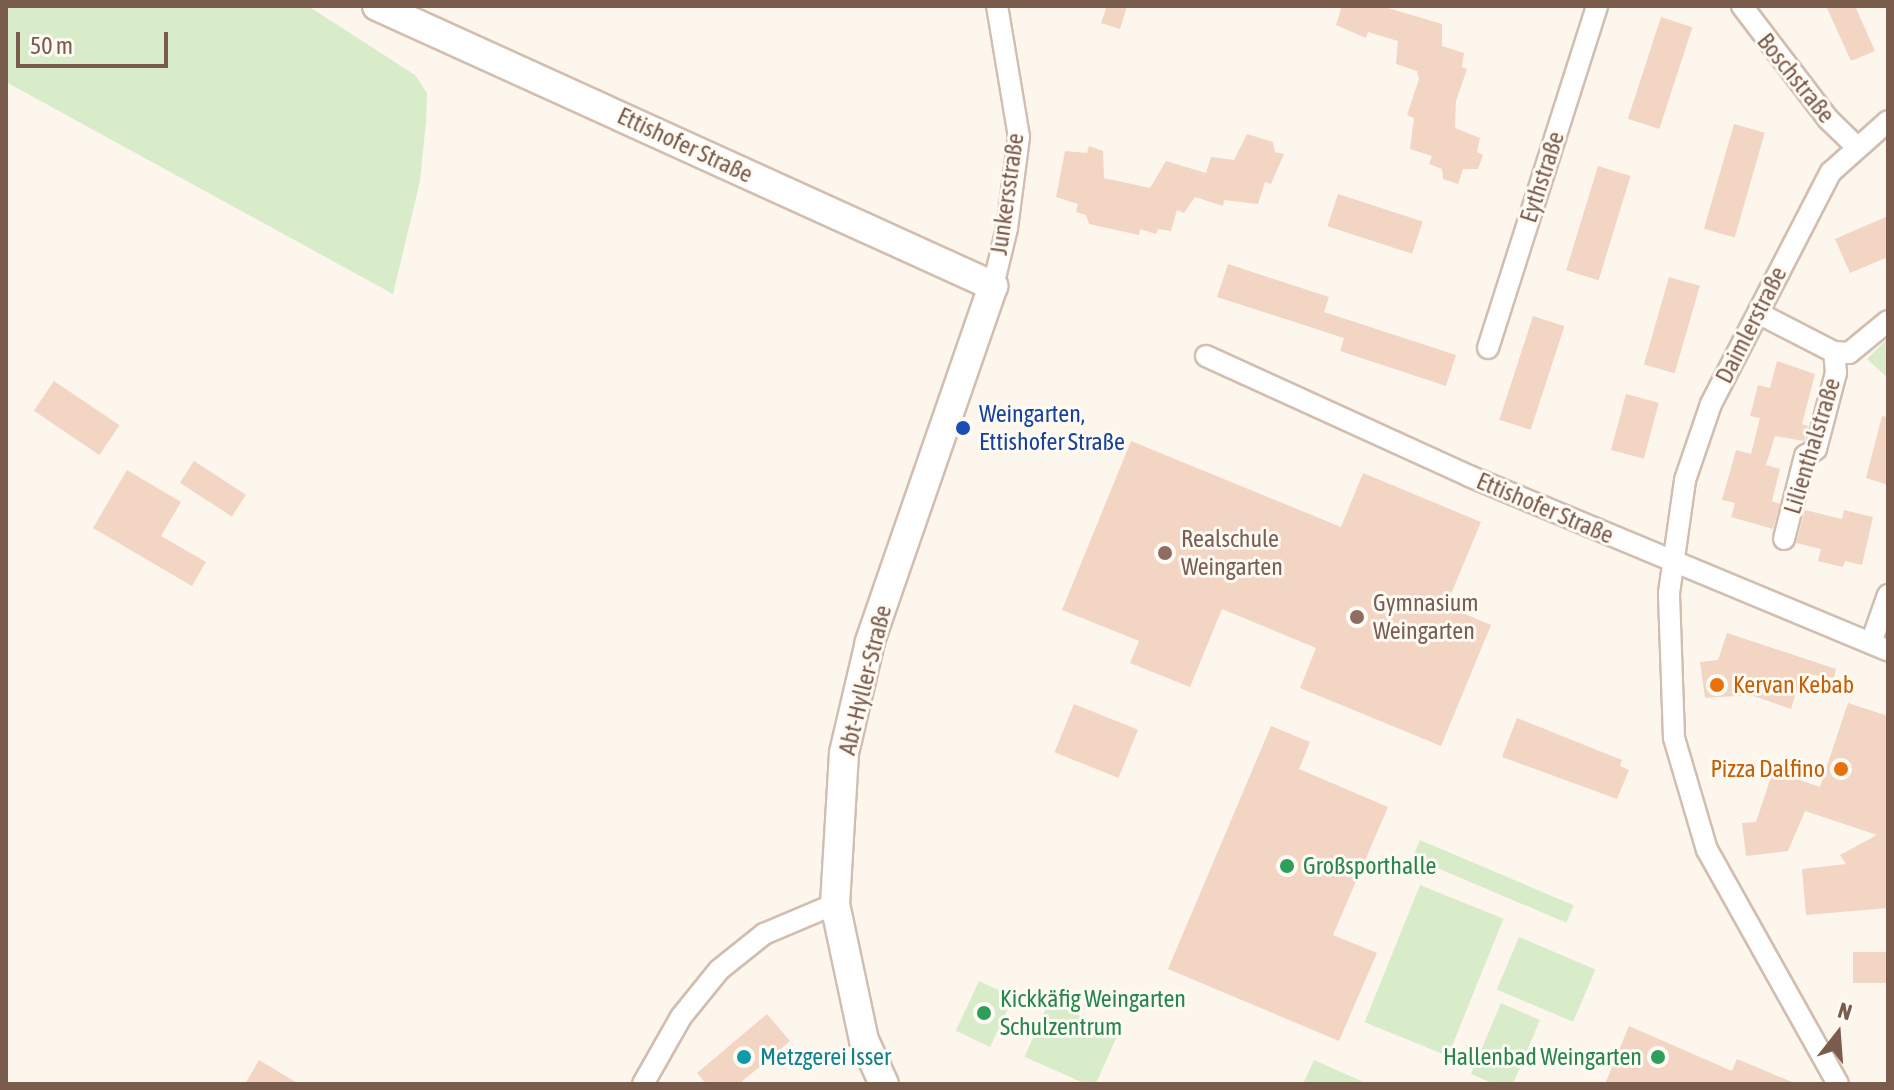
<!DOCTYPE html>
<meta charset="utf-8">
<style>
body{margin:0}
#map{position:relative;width:1894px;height:1090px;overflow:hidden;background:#fdf6ec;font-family:"Asap Condensed",sans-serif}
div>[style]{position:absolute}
.green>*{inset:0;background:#d8ecc9;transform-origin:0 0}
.building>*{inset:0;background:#f3d5c3;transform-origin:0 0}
.roads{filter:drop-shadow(2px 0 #d1beb0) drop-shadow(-2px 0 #d1beb0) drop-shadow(0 2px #d1beb0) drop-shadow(0 -2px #d1beb0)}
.street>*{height:20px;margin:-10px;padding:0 10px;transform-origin:10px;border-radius:10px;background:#fff}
.secondary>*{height:28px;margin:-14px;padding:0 14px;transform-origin:14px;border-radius:14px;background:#fff}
.dots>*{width:22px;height:22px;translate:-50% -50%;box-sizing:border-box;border:4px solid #fffaf3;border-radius:50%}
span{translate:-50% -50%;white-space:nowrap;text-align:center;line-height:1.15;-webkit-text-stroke:6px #fffaf3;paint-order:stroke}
.street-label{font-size:24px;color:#7a5c4d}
.transit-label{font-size:24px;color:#164399}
.left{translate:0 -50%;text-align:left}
.education-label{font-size:24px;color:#785e54}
.food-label{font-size:24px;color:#c56008}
.right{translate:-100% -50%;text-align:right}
.leisure-label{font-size:24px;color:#27864d}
.culture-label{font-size:24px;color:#0d838f}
.frame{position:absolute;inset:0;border:8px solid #7a5c4d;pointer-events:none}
.north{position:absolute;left:1798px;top:994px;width:80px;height:80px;-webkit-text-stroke:6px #fffaf3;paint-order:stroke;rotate:17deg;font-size:22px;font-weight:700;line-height:32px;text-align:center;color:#7a5c4d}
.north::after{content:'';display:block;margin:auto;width:28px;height:36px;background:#7a5c4d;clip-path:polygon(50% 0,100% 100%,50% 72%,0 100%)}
.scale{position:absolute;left:16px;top:32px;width:152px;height:36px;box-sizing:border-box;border:4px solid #7a5c4d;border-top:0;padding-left:10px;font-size:24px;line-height:28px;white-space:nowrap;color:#7a5c4d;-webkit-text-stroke:6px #fffaf3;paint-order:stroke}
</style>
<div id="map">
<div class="green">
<i style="clip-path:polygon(6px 6px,308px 6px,415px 75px,427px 93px,426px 122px,420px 181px,393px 294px,6px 82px)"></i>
<i style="clip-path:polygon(1888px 338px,1888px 378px,1867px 359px)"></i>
<i style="left:1420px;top:840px;width:167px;height:19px;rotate:23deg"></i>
<i style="left:1420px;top:885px;width:90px;height:148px;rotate:22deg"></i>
<i style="left:1519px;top:937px;width:83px;height:57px;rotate:23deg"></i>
<i style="left:979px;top:981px;width:38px;height:55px;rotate:25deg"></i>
<i style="left:1049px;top:1002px;width:76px;height:60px;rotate:24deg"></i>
<i style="clip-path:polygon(1501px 1003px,1540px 1020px,1513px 1084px,1494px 1084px,1471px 1074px)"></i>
<i style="clip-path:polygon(1314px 1060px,1368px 1084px,1303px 1084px)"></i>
</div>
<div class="building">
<i style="clip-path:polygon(1107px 6px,1127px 6px,1120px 29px,1101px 23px)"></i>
<i style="clip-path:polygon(1342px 6px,1381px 6px,1442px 24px,1442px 46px,1464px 53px,1462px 67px,1467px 69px,1456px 101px,1455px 128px,1480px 138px,1477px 152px,1483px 155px,1478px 169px,1463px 169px,1458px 184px,1443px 179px,1442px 169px,1429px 164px,1432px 156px,1410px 149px,1414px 118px,1407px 115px,1419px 79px,1417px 71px,1396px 64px,1398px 41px,1368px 32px,1366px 38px,1336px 25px)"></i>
<i style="clip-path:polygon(1826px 6px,1855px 6px,1875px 51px,1851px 61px)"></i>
<i style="left:1661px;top:17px;width:33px;height:107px;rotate:18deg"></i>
<i style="left:1734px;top:124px;width:32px;height:109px;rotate:16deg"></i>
<i style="clip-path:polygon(1247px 134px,1273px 142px,1275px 152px,1284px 154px,1271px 184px,1265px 182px,1258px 204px,1224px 200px,1223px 206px,1195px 197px,1184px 213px,1177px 210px,1171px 231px,1158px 229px,1156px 234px,1140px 229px,1139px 235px,1089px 224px,1086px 215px,1076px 212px,1078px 204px,1056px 197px,1065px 151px,1087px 153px,1089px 146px,1103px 151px,1104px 178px,1150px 188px,1166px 161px,1206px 173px,1211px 157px,1234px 160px)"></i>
<i style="left:1598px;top:166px;width:34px;height:109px;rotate:17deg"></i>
<i style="left:1338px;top:194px;width:89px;height:34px;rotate:18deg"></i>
<i style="clip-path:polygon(1888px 216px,1888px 257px,1850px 273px,1835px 239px)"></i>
<i style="clip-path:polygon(1228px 264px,1329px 297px,1324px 312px,1456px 355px,1446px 386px,1340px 351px,1344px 338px,1217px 297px)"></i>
<i style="left:1669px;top:277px;width:32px;height:91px;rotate:16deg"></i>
<i style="left:1533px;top:316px;width:33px;height:109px;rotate:18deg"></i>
<i style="clip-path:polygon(1777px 361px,1815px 374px,1802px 424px,1808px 426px,1804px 441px,1775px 436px,1766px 465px,1780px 469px,1772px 501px,1780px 504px,1773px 529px,1731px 517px,1735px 503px,1722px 500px,1736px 450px,1751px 454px,1760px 418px,1750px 416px,1758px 385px,1770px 388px)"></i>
<i style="left:54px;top:381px;width:79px;height:36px;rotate:34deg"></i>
<i style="left:1626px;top:394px;width:34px;height:58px;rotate:15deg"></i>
<i style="clip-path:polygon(1882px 416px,1888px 417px,1888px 485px,1866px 478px)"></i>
<i style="clip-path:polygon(1131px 441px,1341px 527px,1363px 473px,1481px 522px,1446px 606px,1491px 625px,1441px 746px,1300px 688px,1316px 648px,1222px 609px,1190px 687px,1130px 663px,1139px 641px,1062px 610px)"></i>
<i style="left:194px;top:461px;width:62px;height:26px;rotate:33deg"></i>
<i style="clip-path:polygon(127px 470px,181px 502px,161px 536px,206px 562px,192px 586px,93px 528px)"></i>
<i style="clip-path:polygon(1805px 510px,1842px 519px,1844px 510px,1873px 517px,1862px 565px,1845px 561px,1843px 567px,1818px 561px,1821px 549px,1796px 543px)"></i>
<i style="clip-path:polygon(1727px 633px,1836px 669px,1834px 678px,1802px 673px,1791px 709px,1751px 695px,1705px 698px,1700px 662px,1718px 660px)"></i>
<i style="clip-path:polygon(1848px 703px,1888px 716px,1888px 908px,1806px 915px,1802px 869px,1846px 864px,1840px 855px,1877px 835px,1805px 811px,1788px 851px,1746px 856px,1742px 823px,1756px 822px,1773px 771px,1820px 787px)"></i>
<i style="left:1074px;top:704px;width:69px;height:52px;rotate:22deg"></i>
<i style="clip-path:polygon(1517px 718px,1622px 760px,1620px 766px,1629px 770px,1617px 799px,1502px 757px)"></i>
<i style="clip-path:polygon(1271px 726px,1310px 742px,1299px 769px,1388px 807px,1333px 935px,1377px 953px,1339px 1041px,1168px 969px)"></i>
<i style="left:1888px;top:952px;width:31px;height:35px;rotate:90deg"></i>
<i style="clip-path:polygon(767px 1014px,790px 1041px,739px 1084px,706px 1084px,697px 1073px)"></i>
<i style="clip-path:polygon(1629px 1026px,1732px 1071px,1737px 1059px,1797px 1084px,1605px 1084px)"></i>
<i style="clip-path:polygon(259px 1060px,299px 1084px,245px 1084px)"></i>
</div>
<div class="roads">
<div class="street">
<i style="left:1742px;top:6px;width:142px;rotate:52.7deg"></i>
<i style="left:1828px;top:119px;width:39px;rotate:44deg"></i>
<i style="left:993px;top:286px;width:60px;rotate:-76.4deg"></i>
<i style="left:1007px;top:228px;width:92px;rotate:-82.5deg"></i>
<i style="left:1019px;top:137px;width:133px;rotate:-99.5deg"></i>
<i style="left:1758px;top:313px;width:85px;rotate:27.2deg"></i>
<i style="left:1834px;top:352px;width:15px;rotate:4deg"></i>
<i style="left:1849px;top:353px;width:50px;rotate:-39.4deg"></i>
<i style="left:1488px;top:348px;width:359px;rotate:-72.3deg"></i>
<i style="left:1206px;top:356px;width:289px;rotate:24.5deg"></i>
<i style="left:1469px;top:476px;width:454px;rotate:22.6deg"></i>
<i style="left:1784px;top:539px;width:86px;rotate:-75.8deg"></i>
<i style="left:1805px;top:456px;width:13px;rotate:-32deg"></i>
<i style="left:1816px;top:449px;width:79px;rotate:-75.3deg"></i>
<i style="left:1836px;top:373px;width:21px;rotate:-95deg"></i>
<i style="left:1871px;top:643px;width:51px;rotate:-70.5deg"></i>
<i style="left:643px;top:1084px;width:77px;rotate:-60.4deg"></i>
<i style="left:681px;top:1017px;width:60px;rotate:-51deg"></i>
<i style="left:719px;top:970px;width:58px;rotate:-38.7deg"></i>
<i style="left:764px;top:934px;width:77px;rotate:-22.9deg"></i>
<i style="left:1838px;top:1084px;width:268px;rotate:-119.2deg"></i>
<i style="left:1707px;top:850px;width:117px;rotate:-106.4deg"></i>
<i style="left:1674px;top:738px;width:145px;rotate:-92deg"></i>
<i style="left:1669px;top:593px;width:114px;rotate:-81.9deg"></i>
<i style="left:1685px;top:480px;width:80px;rotate:-71.1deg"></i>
<i style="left:1711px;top:404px;width:261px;rotate:-62.7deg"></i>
<i style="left:1831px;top:172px;width:76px;rotate:-41.8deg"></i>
</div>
<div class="secondary">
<i style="left:377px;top:6px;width:677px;rotate:24.44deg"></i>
<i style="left:993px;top:286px;width:377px;rotate:109.1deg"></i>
<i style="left:870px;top:642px;width:114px;rotate:103.2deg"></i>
<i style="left:844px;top:753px;width:151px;rotate:93.4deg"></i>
<i style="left:835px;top:904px;width:139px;rotate:78deg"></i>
<i style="left:864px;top:1040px;width:48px;rotate:65.6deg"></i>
</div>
</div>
<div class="dots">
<i style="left:963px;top:428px;background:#1a4fb4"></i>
<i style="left:1165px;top:553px;background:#8d6e63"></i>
<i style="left:1357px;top:617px;background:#8d6e63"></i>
<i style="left:1717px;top:685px;background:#e8710a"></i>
<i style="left:1841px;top:769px;background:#e8710a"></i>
<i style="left:1287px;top:866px;background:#2e9e5b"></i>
<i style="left:984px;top:1013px;background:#2e9e5b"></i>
<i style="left:744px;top:1057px;background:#0f9aa8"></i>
<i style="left:1658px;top:1057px;background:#2e9e5b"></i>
</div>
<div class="street-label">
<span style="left:1796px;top:78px;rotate:51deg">Boschstraße</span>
<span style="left:685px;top:145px;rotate:25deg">Ettishofer Straße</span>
<span style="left:1542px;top:177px;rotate:-72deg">Eythstraße</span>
<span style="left:1007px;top:194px;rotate:-82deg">Junkersstraße</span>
<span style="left:1751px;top:325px;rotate:-63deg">Daimlerstraße</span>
<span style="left:1812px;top:446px;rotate:-73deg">Lilienthalstraße</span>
<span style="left:1545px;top:508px;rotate:23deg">Ettishofer Straße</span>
<span style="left:865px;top:680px;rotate:-76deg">Abt-Hyller-Straße</span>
</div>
<div class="transit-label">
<span class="left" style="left:979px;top:428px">Weingarten,<br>Ettishofer Straße</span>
</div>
<div class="education-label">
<span class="left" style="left:1181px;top:553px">Realschule<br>Weingarten</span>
<span class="left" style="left:1373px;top:617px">Gymnasium<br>Weingarten</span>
</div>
<div class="food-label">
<span class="left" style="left:1733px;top:685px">Kervan Kebab</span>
<span class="right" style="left:1825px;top:769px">Pizza Dalfino</span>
</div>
<div class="leisure-label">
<span class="left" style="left:1303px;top:866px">Großsporthalle</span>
<span class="left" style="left:1000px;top:1013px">Kickkäfig Weingarten<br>Schulzentrum</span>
<span class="right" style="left:1642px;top:1057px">Hallenbad Weingarten</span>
</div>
<div class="culture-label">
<span class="left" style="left:760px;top:1057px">Metzgerei Isser</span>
</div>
<div class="frame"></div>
<div class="north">N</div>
<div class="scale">50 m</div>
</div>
